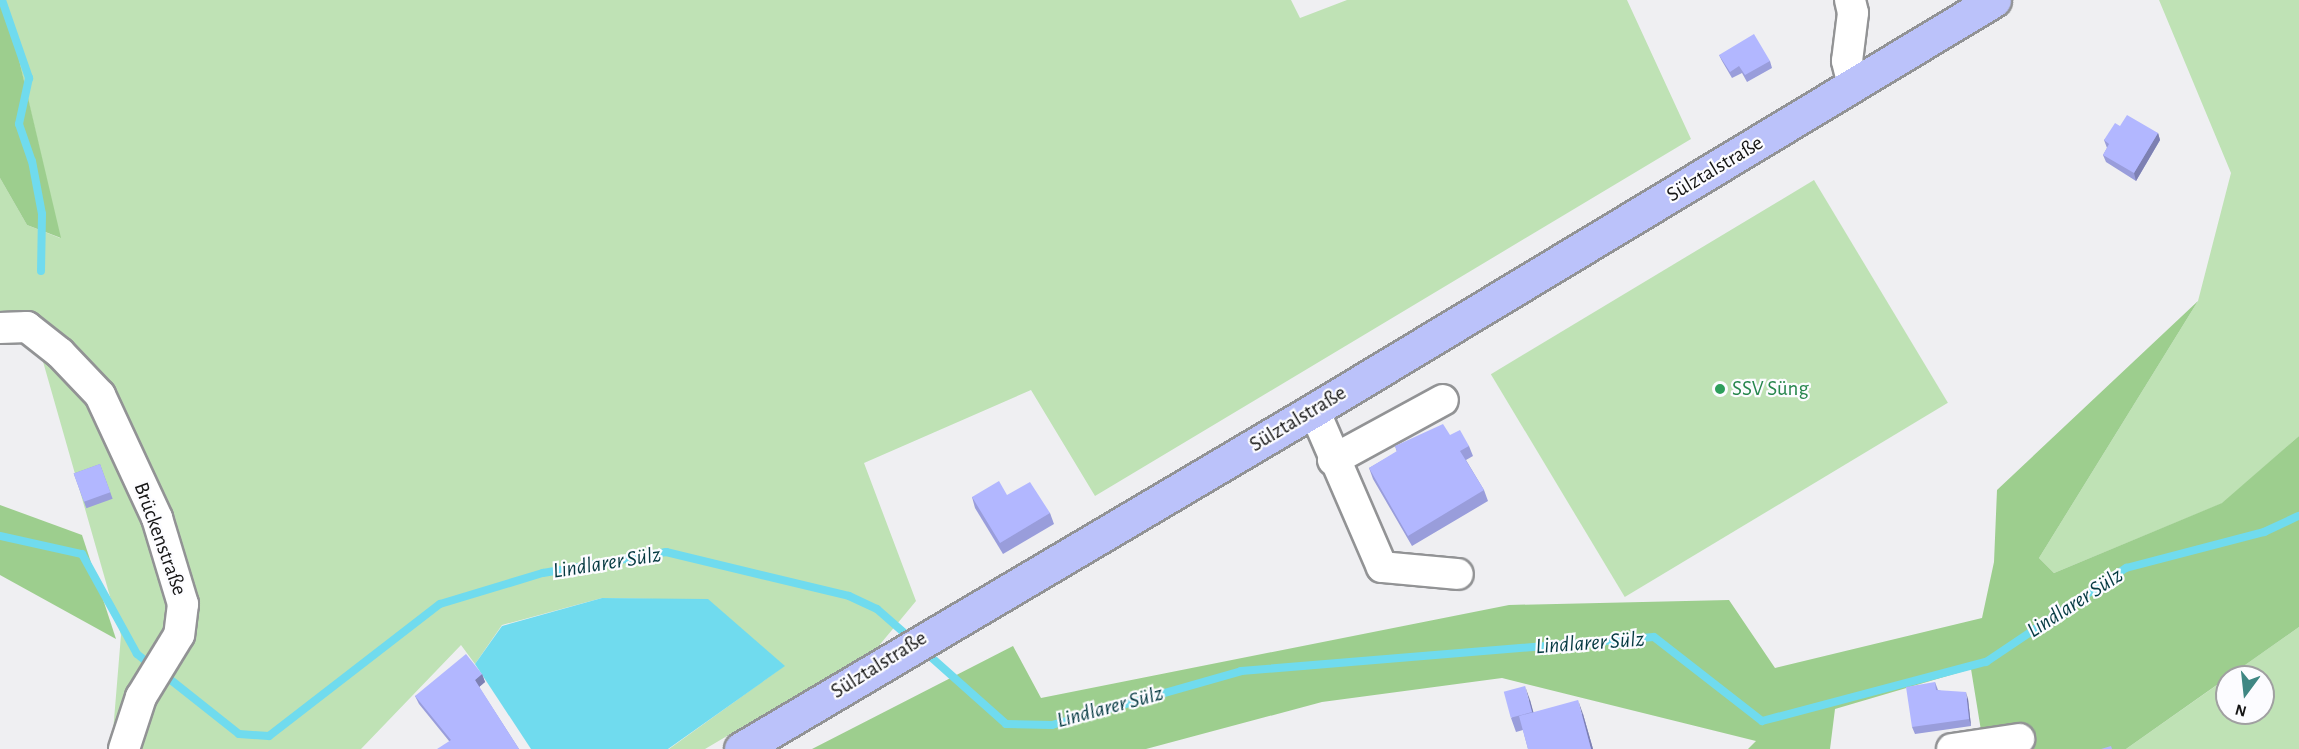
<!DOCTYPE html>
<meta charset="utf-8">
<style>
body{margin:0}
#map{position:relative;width:2299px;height:749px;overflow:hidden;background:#efeff2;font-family:"Alegreya Sans",sans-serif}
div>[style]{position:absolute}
.green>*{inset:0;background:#bfe2b5;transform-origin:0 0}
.forest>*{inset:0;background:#9dce8e}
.water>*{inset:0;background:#70dbee}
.stream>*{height:8px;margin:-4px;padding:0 4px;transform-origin:4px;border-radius:4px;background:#70dbee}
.roads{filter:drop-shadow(2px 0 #929395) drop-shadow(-2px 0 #929395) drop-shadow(0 2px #929395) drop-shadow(0 -2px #929395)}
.minor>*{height:30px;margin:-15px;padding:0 15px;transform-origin:15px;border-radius:15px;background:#fff}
.major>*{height:33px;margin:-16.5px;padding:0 16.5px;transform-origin:16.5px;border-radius:16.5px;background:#bbc2fa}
.wall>*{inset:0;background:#999ddb;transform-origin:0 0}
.shaded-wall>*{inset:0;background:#7d80b2}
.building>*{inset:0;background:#b2b7ff;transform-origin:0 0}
.dots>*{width:16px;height:16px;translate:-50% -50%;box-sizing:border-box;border:3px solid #fcfcff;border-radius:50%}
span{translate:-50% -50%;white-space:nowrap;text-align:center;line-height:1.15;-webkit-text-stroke:4.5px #fcfcff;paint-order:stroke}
.street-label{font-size:21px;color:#151515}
.leisure-label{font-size:21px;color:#27864d}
.left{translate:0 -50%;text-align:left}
.water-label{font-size:22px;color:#043941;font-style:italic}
.north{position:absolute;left:2215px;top:665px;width:60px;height:60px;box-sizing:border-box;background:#fcfcff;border:2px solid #a0a0a1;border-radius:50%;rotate:195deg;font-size:16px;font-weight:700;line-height:24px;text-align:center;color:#151515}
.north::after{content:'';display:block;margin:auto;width:21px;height:27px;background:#3f8783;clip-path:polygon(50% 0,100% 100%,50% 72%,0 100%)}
</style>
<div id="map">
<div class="green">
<i style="clip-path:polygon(5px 0,1291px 0,1300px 18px,1347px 0,1627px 0,1691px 139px,1095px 496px,1031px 390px,864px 463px,916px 601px,877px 648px,705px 749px,669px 749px,784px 666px,708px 600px,602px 598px,502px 625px,475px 664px,461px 645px,361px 749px,123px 749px,112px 744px,121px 635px,30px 316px,0 323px,0 178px,27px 225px,60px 238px)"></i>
<i style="clip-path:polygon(2159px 0,2299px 0,2299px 436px,2223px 503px,2054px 573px,2039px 558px,2198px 301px,2231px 173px)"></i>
<i style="left:1814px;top:180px;width:260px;height:377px;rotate:59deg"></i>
<i style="clip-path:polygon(2299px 627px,2299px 749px,2126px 749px,2227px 678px,2227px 713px,2263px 713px,2263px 677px,2228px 677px)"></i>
</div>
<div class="forest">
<i style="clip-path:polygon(0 0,5px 0,61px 238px,27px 225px,0 178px)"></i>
<i style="clip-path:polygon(2198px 301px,2039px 558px,2054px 573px,2222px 503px,2299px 436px,2299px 627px,2126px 749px,1984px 749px,1971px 669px,1835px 709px,1830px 749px,1748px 749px,1756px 741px,1502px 678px,1322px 702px,1146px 749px,812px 749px,1013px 646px,1041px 698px,1509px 605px,1729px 600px,1775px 668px,1982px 618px,1994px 562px,1997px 490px)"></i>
<i style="clip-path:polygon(0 505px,82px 535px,116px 639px,0 575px)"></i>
</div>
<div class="water">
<i style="clip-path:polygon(602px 598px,708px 599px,785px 666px,668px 749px,531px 749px,475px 664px,502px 626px)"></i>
</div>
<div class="stream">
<i style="left:2px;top:0;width:83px;rotate:70.9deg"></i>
<i style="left:29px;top:78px;width:47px;rotate:102.3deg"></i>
<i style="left:19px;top:124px;width:39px;rotate:71deg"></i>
<i style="left:32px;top:161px;width:54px;rotate:79.3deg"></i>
<i style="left:42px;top:214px;width:57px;rotate:91deg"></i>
<i style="left:0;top:536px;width:84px;rotate:12.4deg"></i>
<i style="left:82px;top:554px;width:114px;rotate:61.2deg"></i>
<i style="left:137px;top:654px;width:19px;rotate:39deg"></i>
<i style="left:923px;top:650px;width:111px;rotate:41.7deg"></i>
<i style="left:1006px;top:724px;width:46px;rotate:1.2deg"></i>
<i style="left:1052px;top:725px;width:197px;rotate:-15.9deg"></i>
<i style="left:1241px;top:671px;width:414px;rotate:-4.7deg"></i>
<i style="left:1654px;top:637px;width:137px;rotate:37.9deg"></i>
<i style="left:1762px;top:721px;width:232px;rotate:-14.8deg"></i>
<i style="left:1986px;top:662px;width:169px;rotate:-33.9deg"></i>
<i style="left:2126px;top:568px;width:143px;rotate:-14.6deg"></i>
<i style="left:2264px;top:532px;width:38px;rotate:-25deg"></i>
<i style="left:162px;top:673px;width:98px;rotate:38.4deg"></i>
<i style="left:239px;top:734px;width:30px;rotate:4deg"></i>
<i style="left:269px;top:736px;width:216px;rotate:-37.7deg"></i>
<i style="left:440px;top:604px;width:108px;rotate:-16.8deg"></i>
<i style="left:543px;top:573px;width:125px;rotate:-9.7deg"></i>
<i style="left:666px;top:552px;width:188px;rotate:13.5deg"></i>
<i style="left:849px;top:596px;width:31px;rotate:25deg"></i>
<i style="left:877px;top:609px;width:44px;rotate:41.3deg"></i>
</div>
<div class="roads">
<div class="minor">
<i style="left:1850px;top:0;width:13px;rotate:77deg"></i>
<i style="left:1853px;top:13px;width:48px;rotate:97.1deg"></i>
<i style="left:1847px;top:61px;width:25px;rotate:76deg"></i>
<i style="left:0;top:328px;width:27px;rotate:-2deg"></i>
<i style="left:27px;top:327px;width:42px;rotate:38.2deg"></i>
<i style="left:60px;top:353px;width:58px;rotate:46.4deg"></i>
<i style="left:100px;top:395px;width:136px;rotate:65.1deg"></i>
<i style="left:157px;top:518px;width:90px;rotate:73.2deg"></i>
<i style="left:183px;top:604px;width:31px;rotate:97deg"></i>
<i style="left:179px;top:635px;width:73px;rotate:121.5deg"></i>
<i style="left:141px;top:697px;width:55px;rotate:108.1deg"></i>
<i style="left:1314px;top:410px;width:171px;rotate:66.6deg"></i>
<i style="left:1382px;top:567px;width:76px;rotate:5.3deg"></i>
<i style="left:1333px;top:460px;width:125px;rotate:-28.6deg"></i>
<i style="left:1952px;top:749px;width:68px;rotate:-8.5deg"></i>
</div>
<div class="major">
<i style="left:741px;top:749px;width:666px;rotate:-30.61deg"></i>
<i style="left:1314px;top:410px;width:794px;rotate:-31.09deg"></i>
</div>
</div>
<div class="wall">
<i style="clip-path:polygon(1719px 55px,1770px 61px,1772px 68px,1747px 82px,1742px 73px,1732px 78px,1722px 61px)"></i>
<i style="clip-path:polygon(2120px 126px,2158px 133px,2160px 140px,2136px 181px,2106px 162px,2103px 155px,2107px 148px,2104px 140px)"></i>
<i style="clip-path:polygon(1450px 435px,1469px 446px,1473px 456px,1466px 460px,1484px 490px,1488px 501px,1412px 546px,1373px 479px,1369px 468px,1397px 452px,1395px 446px)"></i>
<i style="left:100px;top:464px;width:37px;height:28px;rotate:70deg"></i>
<i style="clip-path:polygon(1007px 495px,1050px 513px,1054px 524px,1003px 554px,975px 508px,972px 497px)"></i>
<i style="clip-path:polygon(482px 674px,485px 682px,479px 687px,519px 749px,449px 741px,419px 704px,415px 696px)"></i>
<i style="clip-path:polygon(1935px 682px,1938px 690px,1968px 699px,1971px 726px,1915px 734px,1912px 727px)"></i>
<i style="clip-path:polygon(1530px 700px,1533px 712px,1583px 714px,1593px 749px,1528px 749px,1523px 730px,1516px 732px,1511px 718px)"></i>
</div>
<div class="shaded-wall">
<i style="clip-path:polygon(2158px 133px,2160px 140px,2136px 181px,2134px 173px)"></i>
<i style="clip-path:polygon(482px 674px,485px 682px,478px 688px,475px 680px)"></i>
<i style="clip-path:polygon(1525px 686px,1530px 700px,1537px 725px,1532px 712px)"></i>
<i style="clip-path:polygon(1966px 692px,1968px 699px,1971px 726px,1969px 719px)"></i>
<i style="clip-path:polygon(1578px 700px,1583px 714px,1593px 749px,1591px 749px)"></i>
</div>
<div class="building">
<i style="clip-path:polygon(1754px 34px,1770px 61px,1745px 75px,1739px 66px,1730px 72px,1719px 55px)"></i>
<i style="clip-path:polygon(2127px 115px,2158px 133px,2134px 173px,2103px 155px,2109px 144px,2104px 140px,2115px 123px,2120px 126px)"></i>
<i style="clip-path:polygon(1443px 424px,1450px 435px,1460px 430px,1469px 446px,1460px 451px,1484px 490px,1408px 536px,1369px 468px,1397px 451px,1395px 446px)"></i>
<i style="left:100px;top:464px;width:30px;height:28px;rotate:70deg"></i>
<i style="clip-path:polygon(999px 481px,1007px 495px,1030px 482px,1050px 513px,1000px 543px,972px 497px)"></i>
<i style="clip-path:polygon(466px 654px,482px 674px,475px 680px,519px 749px,437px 749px,451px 740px,415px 696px)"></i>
<i style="clip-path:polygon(1935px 682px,1936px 690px,1966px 692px,1969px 719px,1912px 727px,1906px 687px)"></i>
<i style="left:1525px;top:686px;width:27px;height:22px;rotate:75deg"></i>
<i style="clip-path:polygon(1578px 700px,1591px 749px,1528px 749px,1519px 716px)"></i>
<i style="clip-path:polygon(2111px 746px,2112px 749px,2101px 749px)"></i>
</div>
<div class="dots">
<i style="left:1720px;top:389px;background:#2e9e5b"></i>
</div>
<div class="street-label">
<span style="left:1715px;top:169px;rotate:-31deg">Sülztalstraße</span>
<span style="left:1298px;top:419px;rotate:-31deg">Sülztalstraße</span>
<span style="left:160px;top:539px;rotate:70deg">Brückenstraße</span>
<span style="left:879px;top:665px;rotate:-32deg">Sülztalstraße</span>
</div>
<div class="leisure-label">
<span class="left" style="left:1732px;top:389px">SSV Süng</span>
</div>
<div class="water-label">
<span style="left:607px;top:563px;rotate:-9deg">Lindlarer Sülz</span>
<span style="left:2075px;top:603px;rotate:-33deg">Lindlarer Sülz</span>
<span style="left:1590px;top:643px;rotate:-4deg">Lindlarer Sülz</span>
<span style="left:1110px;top:707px;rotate:-15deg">Lindlarer Sülz</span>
</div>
<div class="north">N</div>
</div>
